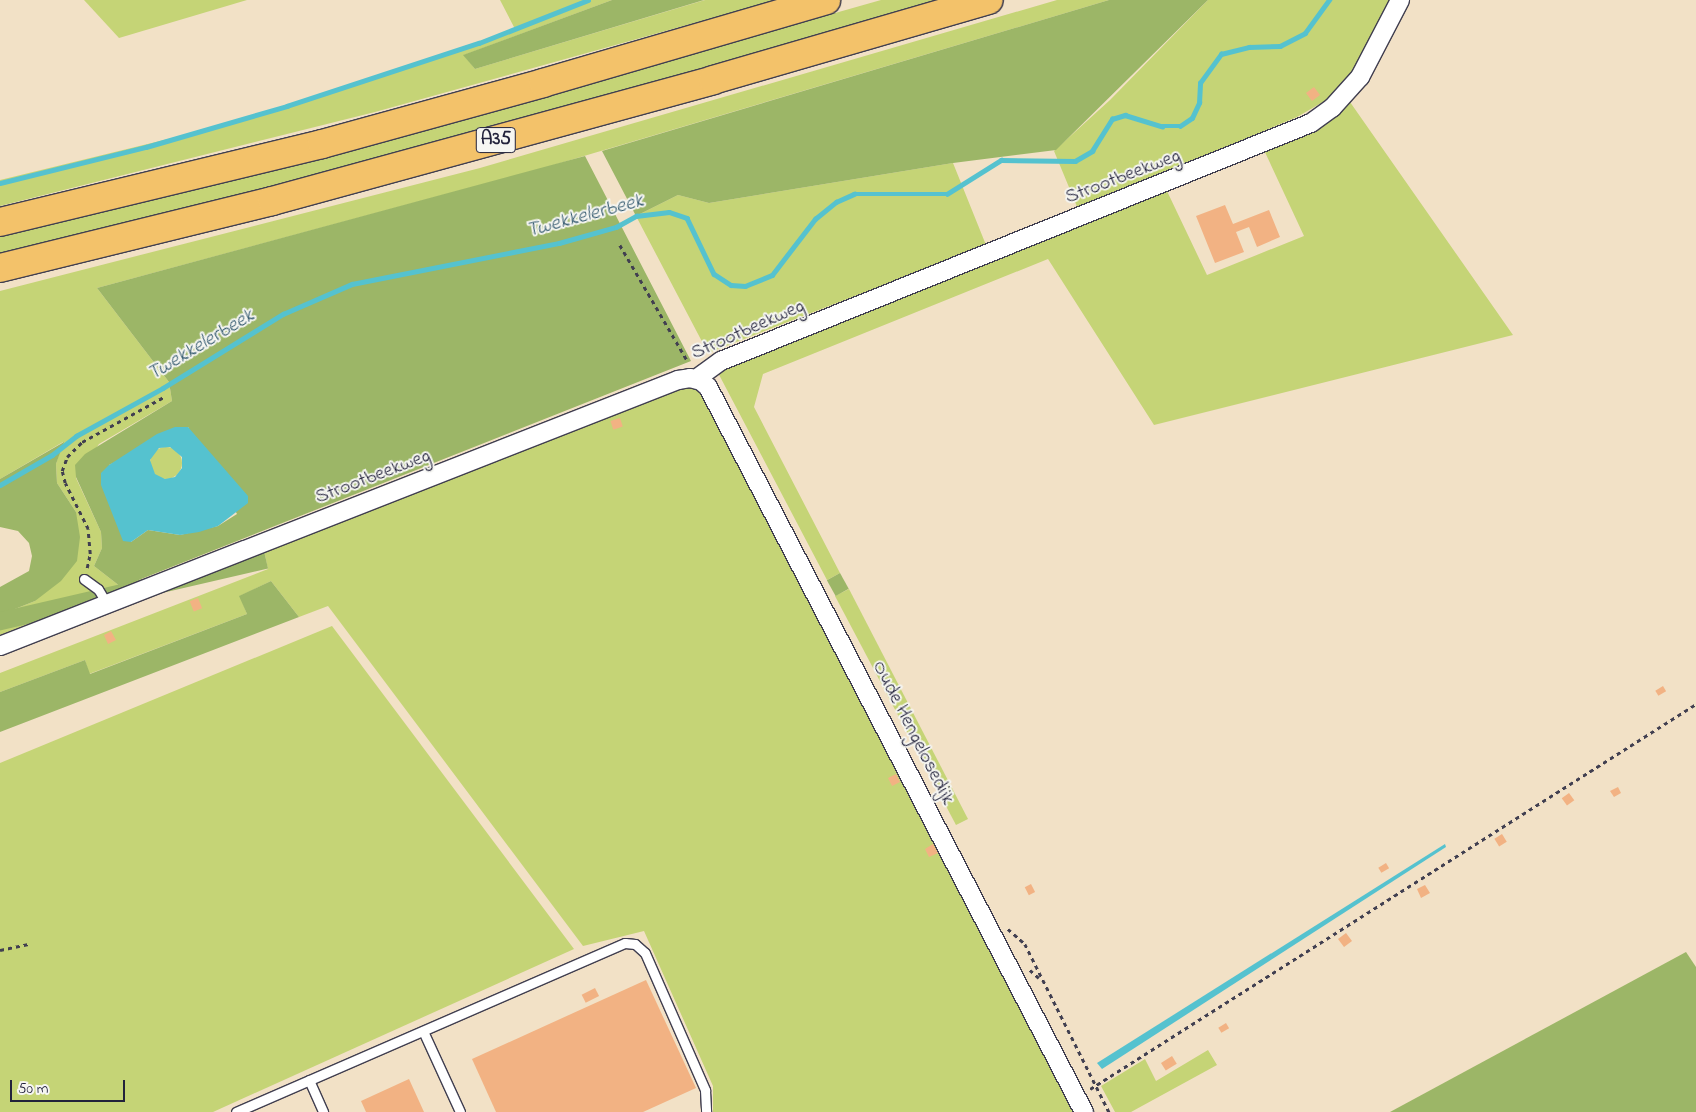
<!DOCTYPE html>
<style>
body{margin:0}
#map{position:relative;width:1696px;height:1112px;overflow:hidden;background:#f2e1c6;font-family:"Indie Flower",sans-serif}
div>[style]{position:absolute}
.green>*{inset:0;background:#c5d476}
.round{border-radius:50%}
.forest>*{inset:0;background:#9cb667;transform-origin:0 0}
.water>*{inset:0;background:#55c2cf}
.stream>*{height:4.5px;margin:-2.25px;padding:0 2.25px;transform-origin:2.25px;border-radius:2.25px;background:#55c2cf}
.building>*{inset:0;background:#f2b283;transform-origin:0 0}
.path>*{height:2.5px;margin-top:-1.25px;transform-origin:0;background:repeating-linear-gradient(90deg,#413f50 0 4px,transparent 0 8px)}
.roads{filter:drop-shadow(1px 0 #413f50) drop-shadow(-1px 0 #413f50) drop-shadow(0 1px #413f50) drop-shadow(0 -1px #413f50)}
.service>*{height:9px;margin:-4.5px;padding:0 4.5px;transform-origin:4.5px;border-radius:4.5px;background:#fff}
.minor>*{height:18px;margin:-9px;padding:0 9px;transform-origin:9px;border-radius:9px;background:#fff}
.motorway>*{height:28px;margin:-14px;padding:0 14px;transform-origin:14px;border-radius:14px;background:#f3c26a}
span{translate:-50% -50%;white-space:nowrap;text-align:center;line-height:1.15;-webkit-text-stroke:4px #f6f6f2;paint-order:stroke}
.shield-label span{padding:1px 4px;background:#f6f6f2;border:1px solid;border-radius:4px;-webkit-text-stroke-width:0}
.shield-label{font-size:19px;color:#22223b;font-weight:700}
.street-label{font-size:20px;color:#22223b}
.water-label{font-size:21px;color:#345a6f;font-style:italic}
.scale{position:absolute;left:10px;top:1080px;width:115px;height:22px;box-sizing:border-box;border:2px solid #22223b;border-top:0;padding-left:6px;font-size:15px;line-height:18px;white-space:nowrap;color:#22223b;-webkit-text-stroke:4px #f6f6f2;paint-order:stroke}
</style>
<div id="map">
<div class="green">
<i style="clip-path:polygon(84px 0,247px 0,119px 38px)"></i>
<i style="clip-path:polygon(500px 0,612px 0,464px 55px,475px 69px,705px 0,777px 0,375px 112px,0 206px,0 180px,209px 129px,393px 73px,515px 29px)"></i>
<i style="clip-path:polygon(881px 0,951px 0,599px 106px,0 257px,0 236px,391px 139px)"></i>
<i style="clip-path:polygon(1057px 0,1109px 0,547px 167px,97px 288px,169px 382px,172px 401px,99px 444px,76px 478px,101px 532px,102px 548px,94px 566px,121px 587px,0 635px,0 615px,35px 601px,76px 512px,57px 483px,56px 464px,63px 442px,0 479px,0 291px,480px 168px)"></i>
<i style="clip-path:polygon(1208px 0,1394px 0,1368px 52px,1338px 91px,1328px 99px,1297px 117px,1078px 209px,1054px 151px,1110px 100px)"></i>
<i style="clip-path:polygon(1350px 102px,1513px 335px,1154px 425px,1048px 259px,763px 374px,754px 407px,840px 573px,827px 580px,716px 369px,1166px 189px,1207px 275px,1304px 236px,1264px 150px,1323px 123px)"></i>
<i style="clip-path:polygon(953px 163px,986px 245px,708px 353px,636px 216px,678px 195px,709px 203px)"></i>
<i style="clip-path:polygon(688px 386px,705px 392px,1079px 1112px,713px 1112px,713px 1086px,644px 931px,583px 946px,328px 606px,299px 617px,271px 581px,240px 596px,247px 614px,89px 674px,85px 660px,0 692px,0 673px,268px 569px,264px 551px,677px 387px)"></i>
<i class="round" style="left:150px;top:447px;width:32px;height:32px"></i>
<i style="clip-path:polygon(849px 589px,968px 819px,956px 825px,835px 596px)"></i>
<i style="clip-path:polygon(332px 626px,574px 949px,213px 1112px,0 1112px,0 763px)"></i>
<i style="clip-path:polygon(1208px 1050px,1217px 1065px,1131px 1112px,1115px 1112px,1101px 1086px,1145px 1059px,1156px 1081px)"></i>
</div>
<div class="forest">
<i style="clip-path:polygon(612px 0,704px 0,475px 69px,463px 55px)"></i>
<i style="clip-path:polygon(1109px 0,1208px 0,1056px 150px,953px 163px,709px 203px,678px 195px,636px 216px,602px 151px)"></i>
<i style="clip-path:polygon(evenodd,585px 156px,691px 361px,121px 587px,94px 566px,102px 548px,101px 532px,76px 477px,75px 465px,85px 454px,172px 401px,169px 382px,97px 288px,585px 156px,188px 427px,237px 514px,218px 526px,180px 535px,148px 530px,131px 542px,109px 465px,188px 427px)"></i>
<i style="clip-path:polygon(64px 442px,56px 464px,57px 483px,76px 512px,80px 537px,77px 561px,61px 581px,35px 601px,0 615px,0 587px,29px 571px,32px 556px,29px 543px,18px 531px,0 527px,0 479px)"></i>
<i style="left:264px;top:551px;width:18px;height:284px;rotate:77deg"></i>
<i style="left:840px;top:573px;width:18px;height:15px;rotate:61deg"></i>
<i style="clip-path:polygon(271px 581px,299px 617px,0 732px,0 692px,85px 660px,90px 674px,247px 614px,239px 596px)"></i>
<i style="clip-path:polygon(1686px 952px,1696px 967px,1696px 1112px,1390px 1112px)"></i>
</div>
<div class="water">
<i style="clip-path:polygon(evenodd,175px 427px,188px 427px,248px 496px,248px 503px,218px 526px,199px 532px,180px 535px,148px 530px,131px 542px,123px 541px,101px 485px,101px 473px,109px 465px,157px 434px,175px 427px,170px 447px,182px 457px,182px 468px,175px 477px,165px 479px,155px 474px,150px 460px,159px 448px,170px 447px)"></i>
<i style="clip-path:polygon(1445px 844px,1446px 847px,1102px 1069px,1097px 1063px)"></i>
</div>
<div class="stream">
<i style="left:0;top:183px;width:150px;rotate:-13.9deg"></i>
<i style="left:146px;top:147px;width:147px;rotate:-16.2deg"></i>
<i style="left:287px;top:106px;width:202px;rotate:-18.2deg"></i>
<i style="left:479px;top:43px;width:117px;rotate:-21.5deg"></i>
<i style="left:0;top:485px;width:60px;rotate:-30deg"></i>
<i style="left:52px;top:455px;width:31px;rotate:-38deg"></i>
<i style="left:76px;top:436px;width:99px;rotate:-28.9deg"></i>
<i style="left:163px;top:388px;width:141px;rotate:-31.7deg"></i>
<i style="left:283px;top:314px;width:75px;rotate:-23.5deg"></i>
<i style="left:352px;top:284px;width:211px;rotate:-11.2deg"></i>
<i style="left:559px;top:243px;width:59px;rotate:-15.7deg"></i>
<i style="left:616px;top:227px;width:23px;rotate:-29deg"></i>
<i style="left:636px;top:216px;width:33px;rotate:-7deg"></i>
<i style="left:669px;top:212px;width:19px;rotate:18deg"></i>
<i style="left:687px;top:218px;width:62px;rotate:64.3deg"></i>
<i style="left:714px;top:274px;width:20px;rotate:33deg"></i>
<i style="left:731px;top:285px;width:14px;rotate:4deg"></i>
<i style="left:745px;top:286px;width:29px;rotate:-22deg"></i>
<i style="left:772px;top:275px;width:71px;rotate:-52.5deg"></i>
<i style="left:815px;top:219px;width:27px;rotate:-39deg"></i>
<i style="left:836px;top:202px;width:20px;rotate:-24deg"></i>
<i style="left:854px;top:194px;width:93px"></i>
<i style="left:947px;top:194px;width:64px;rotate:-32.2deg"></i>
<i style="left:1001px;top:160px;width:74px;rotate:0.8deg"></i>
<i style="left:1075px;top:161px;width:20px;rotate:-30deg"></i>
<i style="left:1092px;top:151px;width:38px;rotate:-58deg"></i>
<i style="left:1112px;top:119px;width:14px;rotate:-17deg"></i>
<i style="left:1125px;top:115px;width:39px;rotate:17deg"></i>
<i style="left:1162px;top:126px;width:18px"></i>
<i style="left:1180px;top:126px;width:14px;rotate:-34deg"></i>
<i style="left:1192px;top:118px;width:17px;rotate:-65deg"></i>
<i style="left:1199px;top:103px;width:20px;rotate:-87deg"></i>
<i style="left:1200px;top:83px;width:36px;rotate:-54deg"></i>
<i style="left:1221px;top:54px;width:29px;rotate:-14deg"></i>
<i style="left:1249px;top:47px;width:31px;rotate:-2deg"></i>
<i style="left:1280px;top:46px;width:28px;rotate:-27deg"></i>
<i style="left:1305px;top:33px;width:41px;rotate:-54deg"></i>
</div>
<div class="building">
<i style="left:1314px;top:87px;width:10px;height:10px;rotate:53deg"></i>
<i style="clip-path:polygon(1225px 205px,1233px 224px,1269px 210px,1280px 237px,1257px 247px,1249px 227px,1236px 232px,1244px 252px,1215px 263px,1196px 216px)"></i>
<i style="left:620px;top:418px;width:9px;height:10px;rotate:72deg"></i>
<i style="left:198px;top:598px;width:11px;height:9px;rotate:68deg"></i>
<i style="clip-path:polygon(111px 631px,116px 640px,108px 644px,104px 635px)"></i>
<i style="left:1663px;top:686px;width:6px;height:9px;rotate:59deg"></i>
<i style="left:896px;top:774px;width:9px;height:9px;rotate:63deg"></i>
<i style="clip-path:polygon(1618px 787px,1621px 793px,1614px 797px,1610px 791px)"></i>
<i style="left:1569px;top:793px;width:9px;height:9px;rotate:54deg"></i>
<i style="left:1502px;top:834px;width:9px;height:9px;rotate:58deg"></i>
<i style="clip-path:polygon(933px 844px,938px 853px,929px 857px,925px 849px)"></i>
<i style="left:1386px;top:863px;width:6px;height:9px;rotate:59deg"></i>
<i style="left:1031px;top:884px;width:9px;height:7px;rotate:63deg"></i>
<i style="clip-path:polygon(1425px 885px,1430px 893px,1421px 898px,1417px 889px)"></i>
<i style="left:1346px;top:933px;width:10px;height:10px;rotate:53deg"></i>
<i style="clip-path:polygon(646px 980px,696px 1088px,643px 1112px,496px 1112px,472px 1059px)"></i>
<i style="left:595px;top:988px;width:9px;height:15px;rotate:63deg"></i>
<i style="left:1226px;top:1023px;width:6px;height:9px;rotate:59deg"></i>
<i style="left:1172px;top:1056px;width:9px;height:13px;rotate:58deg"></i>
<i style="clip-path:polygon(409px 1079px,424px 1112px,366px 1112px,361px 1101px)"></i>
</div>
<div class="path">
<i style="left:620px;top:245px;width:135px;rotate:59.8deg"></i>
<i style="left:87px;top:568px;width:14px;rotate:-78deg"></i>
<i style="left:90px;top:554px;width:25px;rotate:-95deg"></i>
<i style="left:88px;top:529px;width:51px;rotate:-116.6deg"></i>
<i style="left:65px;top:483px;width:12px;rotate:-104deg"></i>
<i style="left:62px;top:471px;width:15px;rotate:-70deg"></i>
<i style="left:67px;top:457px;width:21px;rotate:-45deg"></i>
<i style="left:82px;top:442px;width:94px;rotate:-28.8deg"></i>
<i style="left:1008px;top:929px;width:23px;rotate:41deg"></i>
<i style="left:1025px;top:944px;width:188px;rotate:63.4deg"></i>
<i style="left:0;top:950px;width:29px;rotate:-12deg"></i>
<i style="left:1030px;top:970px;width:12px;rotate:42deg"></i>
<i style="left:1090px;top:1089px;width:718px;rotate:-32.43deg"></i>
</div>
<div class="roads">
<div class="service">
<i style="left:84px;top:579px;width:17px;rotate:36deg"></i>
<i style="left:98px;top:589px;width:17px;rotate:59deg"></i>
<i style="left:423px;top:1031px;width:89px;rotate:65.4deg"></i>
<i style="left:309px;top:1080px;width:35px;rotate:66deg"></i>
<i style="left:236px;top:1112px;width:424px;rotate:-23.5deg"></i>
<i style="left:625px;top:943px;width:10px;rotate:6deg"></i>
<i style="left:635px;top:944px;width:13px;rotate:42deg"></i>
<i style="left:645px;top:953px;width:150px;rotate:66.3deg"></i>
<i style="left:705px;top:1090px;width:22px;rotate:87deg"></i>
</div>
<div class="minor">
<i style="left:696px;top:379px;width:31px;rotate:-36deg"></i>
<i style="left:721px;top:361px;width:636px;rotate:-21.97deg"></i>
<i style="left:1311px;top:123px;width:26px;rotate:-36deg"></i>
<i style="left:1332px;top:108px;width:42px;rotate:-47.9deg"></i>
<i style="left:1360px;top:77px;width:87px;rotate:-62.5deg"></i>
<i style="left:0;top:646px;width:728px;rotate:-21.42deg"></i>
<i style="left:678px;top:380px;width:12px;rotate:-9deg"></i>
<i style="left:690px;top:378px;width:11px;rotate:15deg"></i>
<i style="left:701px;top:381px;width:9px;rotate:41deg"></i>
<i style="left:708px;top:387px;width:817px;rotate:62.59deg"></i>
</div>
<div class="motorway">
<i style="left:0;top:222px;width:331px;rotate:-13.6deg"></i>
<i style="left:322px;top:144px;width:229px;rotate:-15.4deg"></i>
<i style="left:543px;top:83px;width:295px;rotate:-16.3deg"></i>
<i style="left:0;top:268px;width:280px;rotate:-13.8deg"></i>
<i style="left:272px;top:201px;width:457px;rotate:-15.3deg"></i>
<i style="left:713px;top:80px;width:287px;rotate:-16.2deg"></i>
</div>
</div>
<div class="shield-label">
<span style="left:496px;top:140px">A35</span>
</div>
<div class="street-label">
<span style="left:1123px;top:177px;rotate:-21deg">Strootbeekweg</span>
<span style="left:748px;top:330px;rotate:-24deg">Strootbeekweg</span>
<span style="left:373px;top:477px;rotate:-21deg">Strootbeekweg</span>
<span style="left:913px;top:733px;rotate:63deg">Oude Hengelosedijk</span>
</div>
<div class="water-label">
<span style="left:585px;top:216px;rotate:-15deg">Twekkelerbeek</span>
<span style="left:201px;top:345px;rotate:-31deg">Twekkelerbeek</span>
</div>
<div class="scale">50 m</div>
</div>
